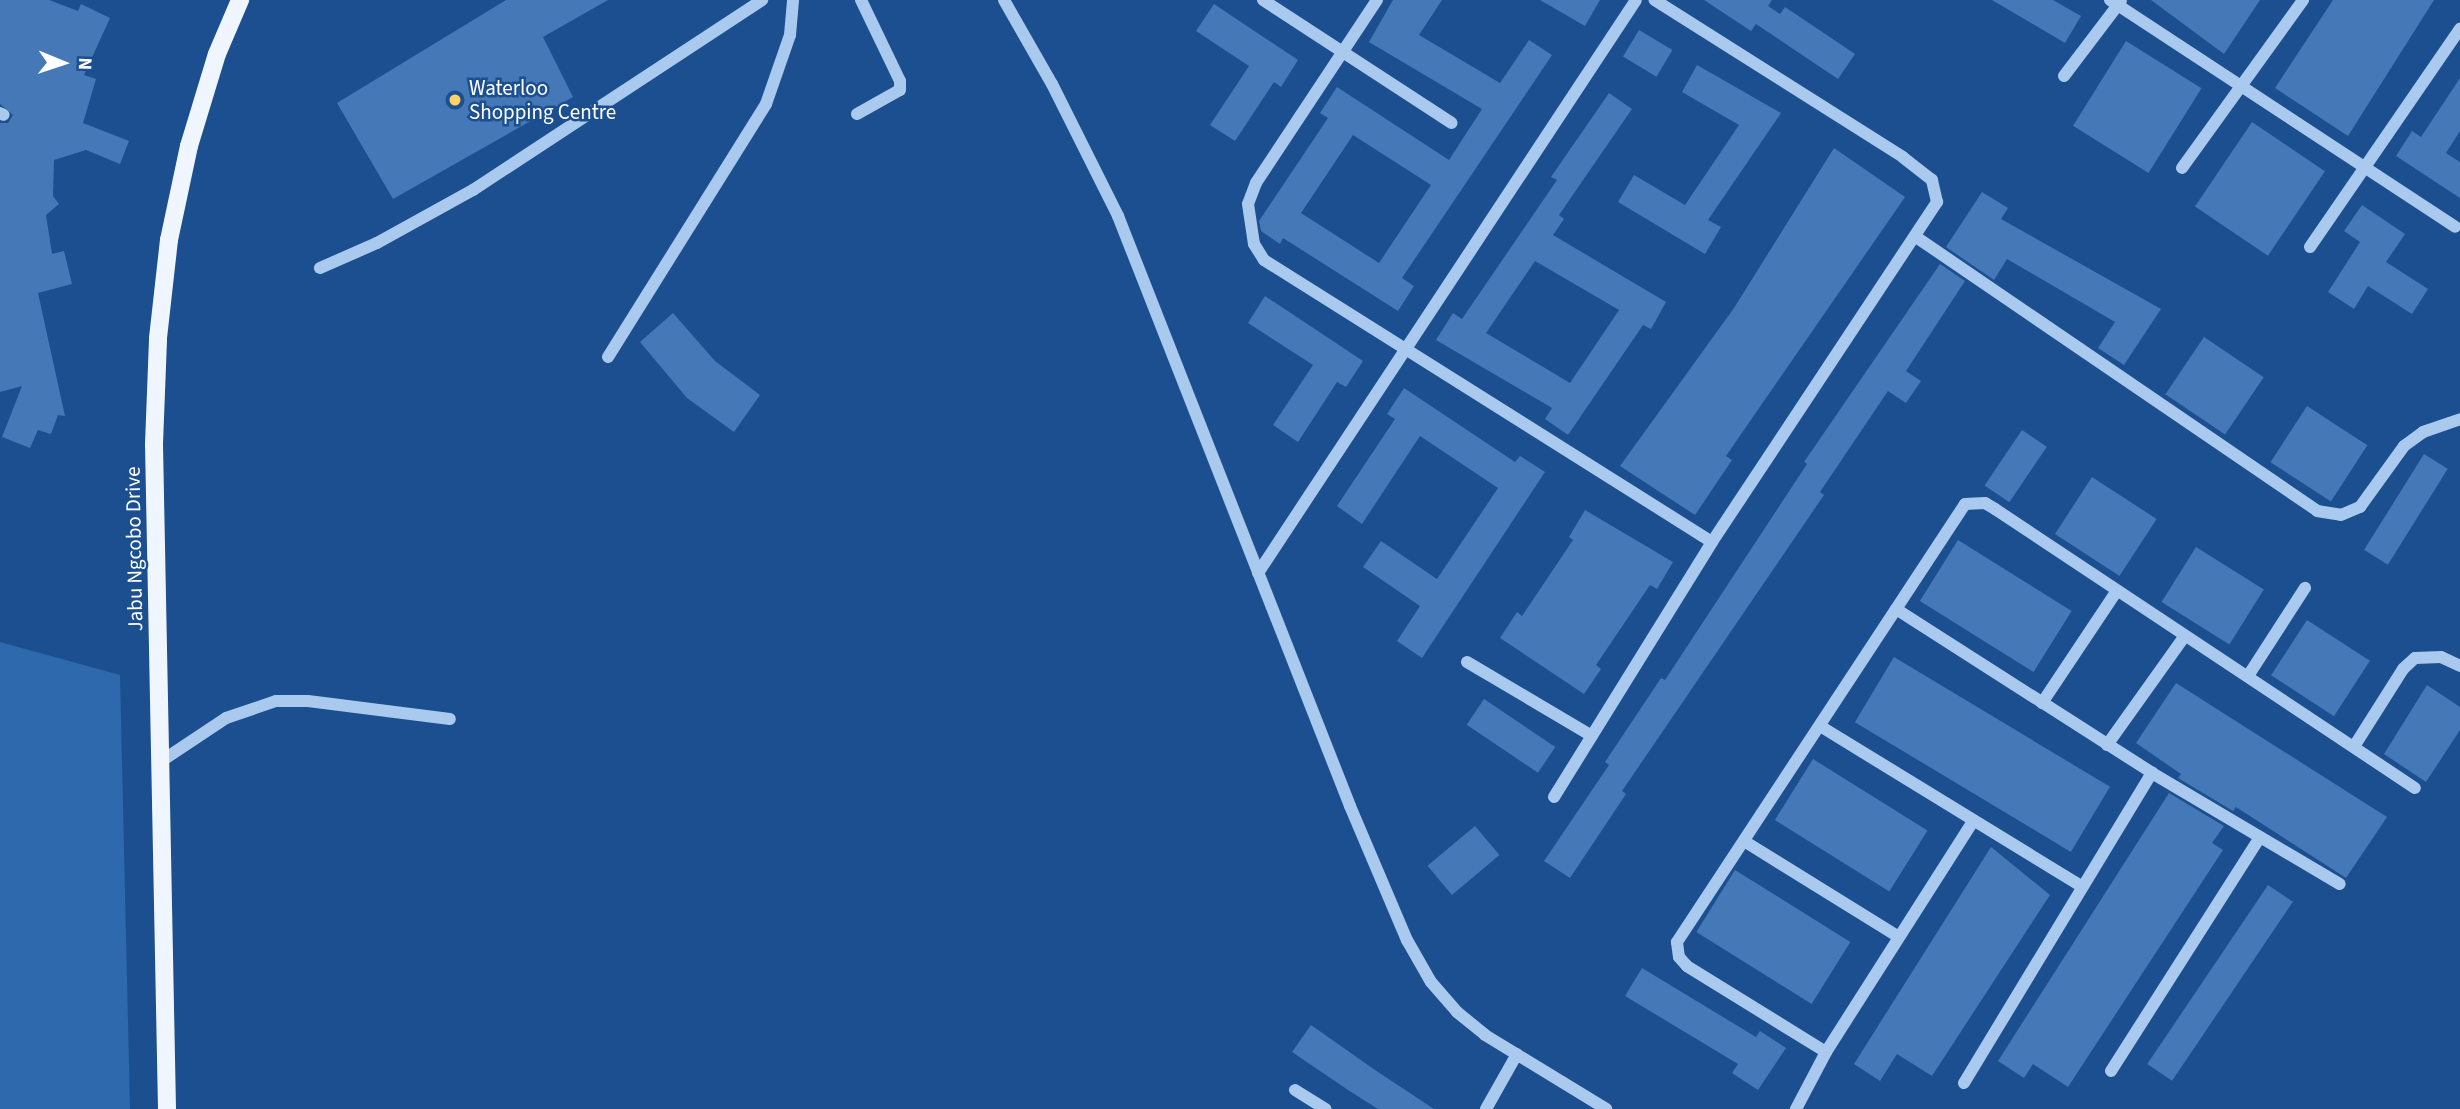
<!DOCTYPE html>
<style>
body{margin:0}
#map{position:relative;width:2460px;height:1109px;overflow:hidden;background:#1b4f8f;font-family:"Source Sans 3",sans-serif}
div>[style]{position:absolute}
.green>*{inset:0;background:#2e69ad}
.building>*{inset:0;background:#4478b7;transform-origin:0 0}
.minor>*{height:12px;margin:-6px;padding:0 6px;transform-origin:6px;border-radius:6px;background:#a9c9ee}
.major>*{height:18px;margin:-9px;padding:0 9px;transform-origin:9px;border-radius:9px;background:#f0f6ff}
.dots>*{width:19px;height:19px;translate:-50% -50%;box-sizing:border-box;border:4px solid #1b4f8f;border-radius:50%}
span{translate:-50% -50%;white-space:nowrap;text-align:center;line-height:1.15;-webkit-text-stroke:5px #1b4f8f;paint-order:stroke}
.poi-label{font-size:21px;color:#fff}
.left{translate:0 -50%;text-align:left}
.street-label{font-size:21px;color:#fff}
.north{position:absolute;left:28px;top:28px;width:70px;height:70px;-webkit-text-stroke:5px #1b4f8f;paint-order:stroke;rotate:92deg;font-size:19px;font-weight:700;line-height:28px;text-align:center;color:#fff}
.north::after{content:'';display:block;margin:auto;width:24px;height:32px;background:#fff;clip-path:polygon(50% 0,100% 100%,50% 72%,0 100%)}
</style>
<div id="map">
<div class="green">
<i style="clip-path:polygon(0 642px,120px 675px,130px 1109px,0 1109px)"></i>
</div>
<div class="building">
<i style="clip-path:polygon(0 0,49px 0,78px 11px,81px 4px,110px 18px,84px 75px,96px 79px,83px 123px,129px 141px,120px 164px,86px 150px,54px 160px,53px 196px,59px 204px,46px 215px,52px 254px,64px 251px,72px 284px,38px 293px,65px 416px,58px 415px,51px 434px,38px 430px,30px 448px,2px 437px,22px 386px,0 392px,0 123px,8px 123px,13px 115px,0 104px)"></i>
<i style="clip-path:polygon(506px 0,608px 0,543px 37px,573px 97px,393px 199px,337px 103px)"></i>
<i style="clip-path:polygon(evenodd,1393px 0,1442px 0,1419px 35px,1500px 83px,1529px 40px,1552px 55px,1402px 278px,1414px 286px,1398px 311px,1283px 238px,1280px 244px,1261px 231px,1259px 221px,1328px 118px,1320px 113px,1337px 87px,1449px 160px,1482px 109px,1369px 42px,1393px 0,1353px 135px,1431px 185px,1379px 263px,1301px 213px,1353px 135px)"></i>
<i style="clip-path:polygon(1540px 0,1600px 0,1585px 26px)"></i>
<i style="clip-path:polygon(1704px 0,1772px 0,1768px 6px,1780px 14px,1785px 7px,1855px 54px,1838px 79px,1756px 24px,1751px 31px)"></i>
<i style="clip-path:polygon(1992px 0,2053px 0,2081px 16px,2065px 43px)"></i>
<i style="clip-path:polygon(2151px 0,2260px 0,2224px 54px)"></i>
<i style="clip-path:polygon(2333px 0,2434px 0,2348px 136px,2275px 88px)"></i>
<i style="clip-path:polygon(1214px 4px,1298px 60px,1281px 87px,1274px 82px,1235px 141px,1210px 125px,1249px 66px,1196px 31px)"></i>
<i style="left:1639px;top:30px;width:39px;height:31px;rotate:31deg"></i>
<i style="left:2126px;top:41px;width:89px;height:100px;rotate:32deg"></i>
<i style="clip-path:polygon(1697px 65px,1781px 113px,1708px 220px,1721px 227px,1705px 254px,1618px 202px,1634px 175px,1685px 205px,1739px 125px,1682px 92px)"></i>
<i style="clip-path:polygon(2460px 78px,2460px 131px,2446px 153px,2460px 162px,2460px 198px,2396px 156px,2412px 131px,2421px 137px)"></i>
<i style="clip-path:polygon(evenodd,1609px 93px,1632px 109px,1559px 215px,1564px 219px,1553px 235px,1666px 302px,1651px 329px,1643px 325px,1568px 435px,1545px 419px,1552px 408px,1436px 340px,1453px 313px,1462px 319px,1557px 180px,1551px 177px,1609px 93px,1535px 261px,1619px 310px,1570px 383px,1486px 333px,1535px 261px)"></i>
<i style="left:2252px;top:122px;width:88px;height:102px;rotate:34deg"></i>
<i style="clip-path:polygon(1834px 148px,1905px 197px,1726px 456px,1732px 460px,1695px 515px,1620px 466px,1734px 308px)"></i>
<i style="clip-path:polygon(1982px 192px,2008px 208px,2001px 219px,2161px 309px,2124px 365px,2098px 348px,2115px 322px,2007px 259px,1994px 280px,1946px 247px)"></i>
<i style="clip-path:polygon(2362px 205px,2405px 234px,2386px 262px,2428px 289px,2412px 314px,2368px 286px,2354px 309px,2328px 292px,2360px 242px,2344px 231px)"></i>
<i style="clip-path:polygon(1940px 264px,1965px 281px,1906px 371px,1921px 381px,1906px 403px,1888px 391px,1820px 492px,1824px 495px,1622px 791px,1626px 794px,1570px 878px,1544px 861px,1609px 765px,1605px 762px,1661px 678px,1665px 680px,1807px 464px,1804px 462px)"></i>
<i style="clip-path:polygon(1265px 296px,1363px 361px,1346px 387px,1337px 382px,1298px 442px,1273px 425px,1313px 365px,1248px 323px)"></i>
<i style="clip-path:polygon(673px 313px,715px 361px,760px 395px,734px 432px,687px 398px,640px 342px)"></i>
<i style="left:2204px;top:337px;width:72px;height:69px;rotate:34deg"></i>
<i style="clip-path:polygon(1404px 388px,1515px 462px,1520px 456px,1545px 472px,1422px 658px,1397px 641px,1420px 606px,1363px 567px,1381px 541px,1437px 579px,1498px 488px,1420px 436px,1362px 524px,1337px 506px,1395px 419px,1387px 414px)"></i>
<i style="left:2307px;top:406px;width:72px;height:67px;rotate:33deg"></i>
<i style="left:2022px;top:430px;width:30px;height:67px;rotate:34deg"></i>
<i style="left:2424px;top:454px;width:28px;height:113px;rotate:32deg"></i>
<i style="left:2092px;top:477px;width:77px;height:68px;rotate:33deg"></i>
<i style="clip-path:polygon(1585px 510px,1673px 562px,1657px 589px,1650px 585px,1596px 665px,1601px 669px,1584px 694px,1500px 638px,1517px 612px,1522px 616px,1573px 540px,1569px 537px)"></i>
<i style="left:1958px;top:540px;width:134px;height:72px;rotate:32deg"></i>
<i style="left:2196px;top:547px;width:80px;height:65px;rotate:32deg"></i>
<i style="left:2307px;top:620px;width:75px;height:66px;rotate:33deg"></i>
<i style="left:1894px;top:657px;width:252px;height:76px;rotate:31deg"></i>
<i style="clip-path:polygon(2176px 683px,2387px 817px,2346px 878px,2236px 807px,2233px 811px,2178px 778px,2181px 774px,2136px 743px)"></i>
<i style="clip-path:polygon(2427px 685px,2460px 707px,2460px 730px,2426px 782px,2384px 754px)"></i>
<i style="left:1484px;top:699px;width:86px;height:31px;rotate:34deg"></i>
<i style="left:1813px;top:759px;width:135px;height:72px;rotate:32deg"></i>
<i style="clip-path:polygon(2169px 793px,2224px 826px,2212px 843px,2223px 850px,2068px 1087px,2033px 1064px,2024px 1078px,1998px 1061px)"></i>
<i style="left:1475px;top:826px;width:38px;height:62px;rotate:50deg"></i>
<i style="clip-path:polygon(1991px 847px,2050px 895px,1932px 1076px,1897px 1054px,1880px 1081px,1854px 1064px)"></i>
<i style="left:1735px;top:870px;width:136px;height:73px;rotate:32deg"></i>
<i style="left:2268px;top:885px;width:30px;height:216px;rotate:34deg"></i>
<i style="clip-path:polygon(1642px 968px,1756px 1037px,1760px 1031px,1786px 1048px,1758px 1090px,1732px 1073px,1738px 1064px,1625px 996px)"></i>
<i style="clip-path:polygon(1311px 1025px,1375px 1070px,1434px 1109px,1378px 1109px,1348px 1090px,1292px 1052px)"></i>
</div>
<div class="minor">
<i style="left:1004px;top:0;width:97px;rotate:60.3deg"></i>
<i style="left:1052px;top:84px;width:148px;rotate:63.4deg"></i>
<i style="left:1118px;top:216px;width:634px;rotate:68.53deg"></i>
<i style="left:1350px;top:806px;width:146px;rotate:67deg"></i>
<i style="left:1407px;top:940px;width:48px;rotate:60.3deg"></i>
<i style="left:1431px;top:982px;width:40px;rotate:49deg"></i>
<i style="left:1457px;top:1012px;width:36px;rotate:39deg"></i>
<i style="left:1485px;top:1035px;width:142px;rotate:31.4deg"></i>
<i style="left:1263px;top:0;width:225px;rotate:33.1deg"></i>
<i style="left:1377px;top:0;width:219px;rotate:123.5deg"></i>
<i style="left:1256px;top:183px;width:22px;rotate:111deg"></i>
<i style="left:1248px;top:204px;width:40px;rotate:81.5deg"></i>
<i style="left:1254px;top:244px;width:19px;rotate:58deg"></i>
<i style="left:1264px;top:260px;width:529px;rotate:32.19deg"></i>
<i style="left:2110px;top:0;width:413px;rotate:33.3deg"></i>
<i style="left:2064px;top:76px;width:94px;rotate:-52.8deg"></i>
<i style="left:0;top:113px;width:4px;rotate:27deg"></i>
<i style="left:857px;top:114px;width:49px;rotate:-29.2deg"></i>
<i style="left:900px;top:90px;width:9px;rotate:-90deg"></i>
<i style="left:900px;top:81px;width:90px;rotate:-115.7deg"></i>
<i style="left:2182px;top:168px;width:207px;rotate:-54.2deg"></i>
<i style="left:1916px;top:237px;width:486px;rotate:34.3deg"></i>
<i style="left:2317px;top:511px;width:24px;rotate:9deg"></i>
<i style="left:2341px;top:515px;width:21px;rotate:-23deg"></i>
<i style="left:2360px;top:507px;width:75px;rotate:-54.2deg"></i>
<i style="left:2404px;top:446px;width:24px;rotate:-36deg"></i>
<i style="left:2423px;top:432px;width:39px;rotate:-19deg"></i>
<i style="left:2310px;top:247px;width:265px;rotate:-55.5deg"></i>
<i style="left:320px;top:268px;width:62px;rotate:-23.7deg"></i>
<i style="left:377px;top:243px;width:110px;rotate:-28.9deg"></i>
<i style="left:473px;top:190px;width:346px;rotate:-33.3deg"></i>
<i style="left:608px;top:357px;width:298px;rotate:-58deg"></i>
<i style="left:766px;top:104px;width:73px;rotate:-70.8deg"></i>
<i style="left:790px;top:35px;width:35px;rotate:-85deg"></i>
<i style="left:1258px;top:573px;width:686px;rotate:-56.59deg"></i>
<i style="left:1896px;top:609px;width:304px;rotate:32.6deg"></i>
<i style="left:2152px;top:773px;width:218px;rotate:30.6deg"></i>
<i style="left:1467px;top:662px;width:145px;rotate:30.6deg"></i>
<i style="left:2248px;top:676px;width:105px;rotate:-57.1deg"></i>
<i style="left:2042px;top:703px;width:133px;rotate:-56.3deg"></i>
<i style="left:1820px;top:726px;width:306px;rotate:31.5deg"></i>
<i style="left:2107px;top:745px;width:133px;rotate:-54.5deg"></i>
<i style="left:2355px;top:745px;width:90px;rotate:-57.7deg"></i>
<i style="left:2403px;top:669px;width:16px;rotate:-43deg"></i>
<i style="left:2415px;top:658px;width:26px;rotate:-2deg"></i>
<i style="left:2441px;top:657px;width:21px;rotate:25deg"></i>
<i style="left:160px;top:762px;width:79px;rotate:-33.7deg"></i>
<i style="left:226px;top:718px;width:53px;rotate:-18.8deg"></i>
<i style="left:276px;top:701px;width:32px"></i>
<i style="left:308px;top:701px;width:143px;rotate:7.2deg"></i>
<i style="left:1554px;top:797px;width:300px;rotate:-58.2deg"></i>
<i style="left:1712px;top:542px;width:408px;rotate:-56.5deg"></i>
<i style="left:1937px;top:202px;width:23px;rotate:-103deg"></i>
<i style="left:1932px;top:180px;width:37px;rotate:-142deg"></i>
<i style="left:1903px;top:157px;width:294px;rotate:-147.7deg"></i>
<i style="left:1744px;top:841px;width:182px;rotate:31.8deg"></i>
<i style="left:1826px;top:1052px;width:163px;rotate:-148.3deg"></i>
<i style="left:1687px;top:966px;width:12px;rotate:-132deg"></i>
<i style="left:1679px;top:957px;width:15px;rotate:-98deg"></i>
<i style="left:1677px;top:942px;width:524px;rotate:-56.67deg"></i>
<i style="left:1965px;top:504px;width:20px;rotate:-3deg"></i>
<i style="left:1985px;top:503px;width:12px;rotate:31deg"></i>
<i style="left:1995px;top:509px;width:504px;rotate:33.6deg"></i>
<i style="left:2111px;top:1071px;width:277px;rotate:-57.5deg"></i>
<i style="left:1964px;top:1083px;width:363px;rotate:-58.8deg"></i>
<i style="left:1295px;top:1090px;width:36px;rotate:32deg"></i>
<i style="left:1486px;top:1109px;width:63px;rotate:-60.6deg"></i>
<i style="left:1796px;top:1109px;width:64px;rotate:-62.2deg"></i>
<i style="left:1826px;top:1052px;width:274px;rotate:-57.5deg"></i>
</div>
<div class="major">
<i style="left:167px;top:1109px;width:665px;rotate:-91.12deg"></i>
<i style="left:154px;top:444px;width:106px;rotate:-87.8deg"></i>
<i style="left:158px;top:338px;width:99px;rotate:-83.6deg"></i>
<i style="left:169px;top:240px;width:96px;rotate:-78deg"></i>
<i style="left:189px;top:146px;width:96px;rotate:-73.1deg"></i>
<i style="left:217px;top:54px;width:59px;rotate:-66.9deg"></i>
</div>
<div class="dots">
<i style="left:455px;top:100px;background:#ffd166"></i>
</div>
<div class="poi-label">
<span class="left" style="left:469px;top:100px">Waterloo<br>Shopping Centre</span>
</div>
<div class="street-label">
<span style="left:134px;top:549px;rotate:-91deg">Jabu Ngcobo Drive</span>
</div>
<div class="north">N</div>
</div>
